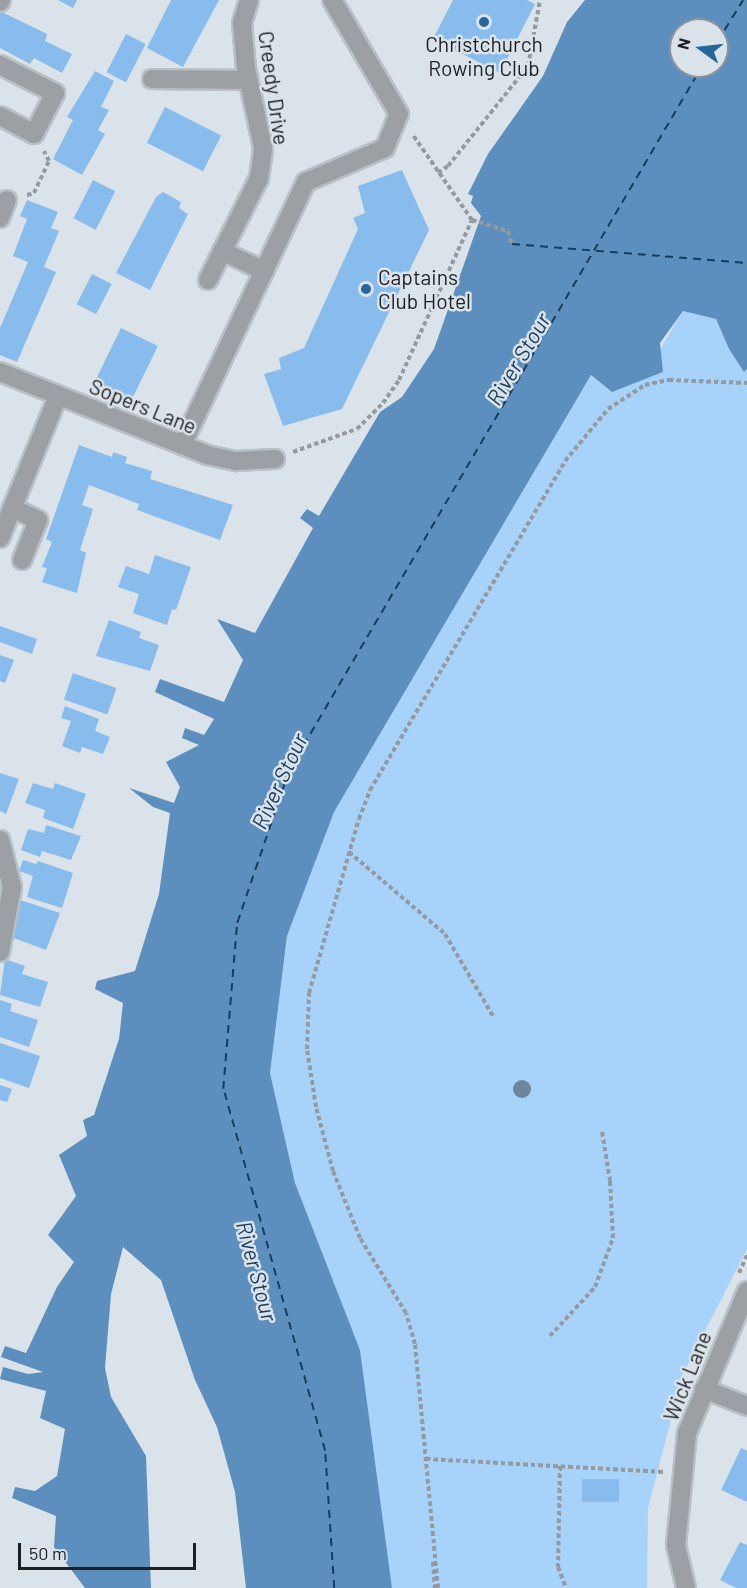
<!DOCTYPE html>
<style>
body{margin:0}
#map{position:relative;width:747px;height:1588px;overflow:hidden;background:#dbe3ea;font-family:Barlow,sans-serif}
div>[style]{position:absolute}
.green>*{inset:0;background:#a7d2fa}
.water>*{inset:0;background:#5c8fbd}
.ferry>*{height:1.5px;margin-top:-0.75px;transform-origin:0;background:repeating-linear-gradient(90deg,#173d5d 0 8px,transparent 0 14px)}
.building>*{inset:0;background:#88bcec;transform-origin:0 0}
.path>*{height:4px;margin-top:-2px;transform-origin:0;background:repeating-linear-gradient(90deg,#949a9f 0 4.5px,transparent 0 7.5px)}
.roads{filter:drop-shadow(2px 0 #b9c0c6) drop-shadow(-2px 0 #b9c0c6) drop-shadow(0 2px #b9c0c6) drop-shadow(0 -2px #b9c0c6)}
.minor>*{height:18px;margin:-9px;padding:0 9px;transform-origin:9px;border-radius:9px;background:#9c9fa3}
.trees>*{width:18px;height:18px;margin:-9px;border-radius:50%;background:#6c869a}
.dots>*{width:16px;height:16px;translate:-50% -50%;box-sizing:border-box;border:3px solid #dbe3ea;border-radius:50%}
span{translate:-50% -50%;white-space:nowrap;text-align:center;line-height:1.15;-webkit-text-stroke:5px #dbe3ea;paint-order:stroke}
.poi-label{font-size:21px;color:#1d2023}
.left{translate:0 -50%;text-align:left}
.street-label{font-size:21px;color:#1d2023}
.water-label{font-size:22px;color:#173d5d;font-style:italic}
.north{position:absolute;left:669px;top:18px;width:60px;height:60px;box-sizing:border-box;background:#dbe3ea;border:2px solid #8f959a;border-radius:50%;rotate:285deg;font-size:16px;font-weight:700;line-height:24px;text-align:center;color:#1d2023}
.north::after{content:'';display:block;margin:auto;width:21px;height:27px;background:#25679c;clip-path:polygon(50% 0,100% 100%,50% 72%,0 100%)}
.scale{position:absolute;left:18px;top:1543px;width:178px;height:27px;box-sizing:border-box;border:3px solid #1d2023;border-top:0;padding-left:8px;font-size:18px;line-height:21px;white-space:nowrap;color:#1d2023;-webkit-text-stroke:4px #dbe3ea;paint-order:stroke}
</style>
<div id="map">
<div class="green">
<i style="clip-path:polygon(683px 311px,716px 319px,729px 349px,744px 371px,747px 369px,747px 1249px,683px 1374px,648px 1508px,647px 1588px,392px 1588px,360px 1350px,295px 1183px,270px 1073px,287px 936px,334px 812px,591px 375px,612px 392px,663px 372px,656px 356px)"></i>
</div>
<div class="water">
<i style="clip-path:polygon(evenodd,585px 0,747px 0,747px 369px,744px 372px,729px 349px,716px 319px,683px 311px,660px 343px,663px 372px,612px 392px,591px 375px,334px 812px,287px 936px,270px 1073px,295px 1183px,360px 1350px,392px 1588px,246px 1588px,235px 1492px,217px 1427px,195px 1380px,161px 1280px,123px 1247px,111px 1294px,105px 1368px,111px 1397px,146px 1456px,151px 1588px,85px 1588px,54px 1547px,56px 1516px,12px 1498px,15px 1487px,35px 1491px,57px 1476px,65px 1429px,40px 1418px,46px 1391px,0 1379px,3px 1367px,28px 1374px,43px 1372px,1px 1357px,5px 1346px,26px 1353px,57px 1287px,74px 1262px,48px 1235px,76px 1196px,59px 1155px,87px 1136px,83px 1120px,94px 1115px,119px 1039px,123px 1003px,95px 989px,97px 981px,135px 971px,159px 894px,170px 813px,153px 807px,129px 788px,174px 803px,180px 787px,166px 762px,199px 745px,182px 738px,185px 728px,204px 735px,214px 719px,155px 692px,160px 679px,224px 702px,243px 660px,217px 619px,255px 633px,313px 528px,300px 518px,307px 509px,319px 516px,380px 412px,402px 397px,434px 349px,481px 216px,471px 203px,473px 196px,468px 194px,488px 154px,543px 76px,567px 22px,585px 0,681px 30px,717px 30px,717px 66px,681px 66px,681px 30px)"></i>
</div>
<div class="ferry">
<i style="left:717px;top:42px;width:49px;rotate:-58.2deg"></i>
<i style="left:512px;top:244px;width:236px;rotate:4.6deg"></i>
<i style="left:334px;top:1588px;width:137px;rotate:-93.8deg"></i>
<i style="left:325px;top:1451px;width:376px;rotate:-105.7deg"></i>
<i style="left:223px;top:1089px;width:167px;rotate:-85.2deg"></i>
<i style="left:237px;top:923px;width:162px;rotate:-71.2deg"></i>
<i style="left:289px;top:770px;width:816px;rotate:-59.6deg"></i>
</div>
<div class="building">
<i style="clip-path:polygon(58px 0,77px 0,73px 8px)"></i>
<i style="clip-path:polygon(171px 0,219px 0,183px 67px,147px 48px)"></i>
<i style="clip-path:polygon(453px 0,527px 0,535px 4px,500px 73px,433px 39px)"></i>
<i style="clip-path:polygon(0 11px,47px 34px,45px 41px,72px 54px,62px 73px,34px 58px,30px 64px,0 48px)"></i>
<i style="left:126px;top:34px;width:22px;height:43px;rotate:27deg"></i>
<i style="clip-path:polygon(95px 71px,114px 81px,101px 107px,109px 110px,98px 130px,105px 134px,82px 175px,53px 159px,73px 120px,67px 117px)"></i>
<i style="left:165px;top:107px;width:63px;height:40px;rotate:27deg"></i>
<i style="clip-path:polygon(402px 170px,429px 230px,342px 409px,283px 426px,264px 374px,281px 369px,279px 358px,304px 348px,358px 229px,353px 218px,365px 213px,358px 186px)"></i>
<i style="left:93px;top:180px;width:25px;height:43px;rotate:27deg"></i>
<i style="clip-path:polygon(163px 192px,181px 202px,179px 208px,188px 214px,150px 290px,116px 273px,156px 197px)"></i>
<i style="clip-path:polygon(27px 200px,58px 212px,51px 228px,59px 231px,44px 267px,56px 272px,17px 362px,0 355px,0 328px,28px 262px,13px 256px,27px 219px,20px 216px)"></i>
<i style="left:92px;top:274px;width:22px;height:34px;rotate:27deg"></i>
<i style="left:121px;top:328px;width:41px;height:62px;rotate:26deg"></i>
<i style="clip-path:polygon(79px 445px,112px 457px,113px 452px,127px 457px,125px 463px,152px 471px,150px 479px,233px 505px,220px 540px,137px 510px,139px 504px,89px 485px,82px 505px,93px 509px,80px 550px,86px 553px,77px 593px,42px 582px,47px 568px,42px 567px,52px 542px,46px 539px)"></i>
<i style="clip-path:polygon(155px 555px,191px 567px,176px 610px,172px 609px,167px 625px,133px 613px,139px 594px,118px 587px,126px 566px,149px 574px)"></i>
<i style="clip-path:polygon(109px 620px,141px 632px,139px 638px,159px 645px,150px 671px,96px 656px)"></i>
<i style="clip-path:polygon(0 626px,37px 639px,32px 654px,0 642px)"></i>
<i style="clip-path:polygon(0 655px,14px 660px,5px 683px,0 681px)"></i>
<i style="left:73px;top:673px;width:46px;height:28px;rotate:19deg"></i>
<i style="clip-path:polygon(65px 706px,99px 719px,95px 731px,110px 737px,103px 754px,82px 747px,80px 753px,62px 746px,71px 721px,61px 718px)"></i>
<i style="clip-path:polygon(0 773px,19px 779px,6px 814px,0 811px)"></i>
<i style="clip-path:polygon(33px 783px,53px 789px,55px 783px,86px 794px,73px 829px,43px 818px,45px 810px,25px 803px)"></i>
<i style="clip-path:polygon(46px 825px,81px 836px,71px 860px,42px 851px,40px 857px,21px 850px,28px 829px,44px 833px)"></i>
<i style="clip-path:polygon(23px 860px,36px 864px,38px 861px,73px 873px,62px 908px,27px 897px,33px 876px,19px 871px)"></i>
<i style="clip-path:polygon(17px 899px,60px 913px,46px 950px,11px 937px,19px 913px,12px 911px)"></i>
<i style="clip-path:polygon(5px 959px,25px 966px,22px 974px,48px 982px,40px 1007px,0 995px)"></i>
<i style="clip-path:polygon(0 1000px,12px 1004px,10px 1011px,38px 1020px,29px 1047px,0 1037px)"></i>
<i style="clip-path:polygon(0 1043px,40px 1056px,29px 1088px,0 1078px)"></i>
<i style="clip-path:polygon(0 1085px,12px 1089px,7px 1102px,0 1100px)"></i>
<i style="clip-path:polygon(741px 1448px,747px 1451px,747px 1502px,721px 1490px)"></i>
<i style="left:582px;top:1479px;width:37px;height:23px"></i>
<i style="clip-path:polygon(740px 1542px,747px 1545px,747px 1588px,736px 1588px,720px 1580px)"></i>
</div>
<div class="path">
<i style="left:438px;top:173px;width:12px;rotate:-35deg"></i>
<i style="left:448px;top:166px;width:128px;rotate:-51.3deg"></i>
<i style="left:528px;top:66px;width:67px;rotate:-79.7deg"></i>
<i style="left:27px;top:195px;width:7px;rotate:-16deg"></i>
<i style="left:34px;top:193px;width:35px;rotate:-65deg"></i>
<i style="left:49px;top:161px;width:11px;rotate:-117deg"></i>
<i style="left:472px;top:220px;width:38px;rotate:17deg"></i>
<i style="left:508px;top:231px;width:14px;rotate:73deg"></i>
<i style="left:293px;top:452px;width:68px;rotate:-19.8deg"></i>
<i style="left:357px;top:429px;width:37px;rotate:-45deg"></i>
<i style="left:383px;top:403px;width:28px;rotate:-55deg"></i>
<i style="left:399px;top:380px;width:176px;rotate:-65.5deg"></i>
<i style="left:472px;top:220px;width:103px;rotate:-124.8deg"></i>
<i style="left:349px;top:852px;width:126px;rotate:40.5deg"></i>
<i style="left:445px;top:934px;width:95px;rotate:59.7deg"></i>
<i style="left:739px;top:1273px;width:20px;rotate:-66deg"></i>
<i style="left:550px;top:1336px;width:67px;rotate:-47.4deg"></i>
<i style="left:595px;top:1287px;width:52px;rotate:-69.8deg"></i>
<i style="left:613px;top:1238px;width:57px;rotate:-93deg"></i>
<i style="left:610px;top:1181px;width:51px;rotate:-99.1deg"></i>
<i style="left:426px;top:1459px;width:239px;rotate:3.1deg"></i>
<i style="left:560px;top:1466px;width:101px;rotate:91.1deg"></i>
<i style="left:558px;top:1567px;width:22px;rotate:69deg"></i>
<i style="left:433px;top:1562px;width:26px;rotate:86deg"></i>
<i style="left:438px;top:1588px;width:245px;rotate:-95.4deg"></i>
<i style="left:415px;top:1344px;width:32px;rotate:-106deg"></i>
<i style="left:406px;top:1313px;width:88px;rotate:-121.5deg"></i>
<i style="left:360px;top:1238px;width:72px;rotate:-111.9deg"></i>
<i style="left:333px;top:1171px;width:66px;rotate:-104.9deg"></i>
<i style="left:316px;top:1107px;width:59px;rotate:-98.8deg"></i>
<i style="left:307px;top:1049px;width:56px;rotate:-88deg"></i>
<i style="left:309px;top:993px;width:181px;rotate:-74deg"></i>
<i style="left:359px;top:819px;width:31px;rotate:-69deg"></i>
<i style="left:370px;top:790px;width:382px;rotate:-59.3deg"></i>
<i style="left:565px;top:461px;width:67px;rotate:-50.4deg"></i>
<i style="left:608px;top:409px;width:44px;rotate:-33deg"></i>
<i style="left:645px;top:385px;width:25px;rotate:-12deg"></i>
<i style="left:669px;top:380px;width:78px;rotate:2.2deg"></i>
</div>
<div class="roads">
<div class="minor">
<i style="left:0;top:2px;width:2px;rotate:-63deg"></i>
<i style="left:0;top:65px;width:62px;rotate:27deg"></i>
<i style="left:55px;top:93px;width:46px;rotate:117.1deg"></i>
<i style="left:34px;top:134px;width:38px;rotate:-152deg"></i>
<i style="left:152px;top:79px;width:96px;rotate:0.6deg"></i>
<i style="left:0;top:218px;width:19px;rotate:-69deg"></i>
<i style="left:222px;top:251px;width:47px;rotate:25.5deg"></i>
<i style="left:208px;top:280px;width:114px;rotate:-63.4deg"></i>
<i style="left:259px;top:178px;width:30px;rotate:-82deg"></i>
<i style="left:263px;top:148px;width:82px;rotate:-102deg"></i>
<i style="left:246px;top:68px;width:45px;rotate:-95.1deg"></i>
<i style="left:242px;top:23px;width:24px;rotate:-73deg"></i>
<i style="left:0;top:372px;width:223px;rotate:21.8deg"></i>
<i style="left:207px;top:455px;width:30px;rotate:12deg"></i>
<i style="left:236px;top:461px;width:39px;rotate:-3deg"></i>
<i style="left:182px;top:445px;width:291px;rotate:-64.8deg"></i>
<i style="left:306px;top:182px;width:86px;rotate:-23.3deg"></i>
<i style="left:385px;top:148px;width:37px;rotate:-68deg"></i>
<i style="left:399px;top:114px;width:132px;rotate:-120.4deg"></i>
<i style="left:12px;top:508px;width:29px;rotate:25deg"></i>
<i style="left:38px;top:520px;width:43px;rotate:111.8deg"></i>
<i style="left:0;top:538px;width:153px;rotate:-67.8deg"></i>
<i style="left:0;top:840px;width:49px;rotate:75.7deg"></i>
<i style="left:12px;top:887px;width:66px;rotate:100.5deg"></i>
<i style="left:704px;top:1389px;width:46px;rotate:21.6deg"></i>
<i style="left:686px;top:1588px;width:44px;rotate:-103.1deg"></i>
<i style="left:676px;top:1545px;width:113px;rotate:-84.4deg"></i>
<i style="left:687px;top:1433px;width:154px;rotate:-67.1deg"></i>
</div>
</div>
<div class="trees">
<i style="left:522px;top:1089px"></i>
</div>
<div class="dots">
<i style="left:484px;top:22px;background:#25679c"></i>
<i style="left:366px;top:289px;background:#25679c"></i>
</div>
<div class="poi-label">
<span style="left:484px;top:56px">Christchurch<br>Rowing Club</span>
<span class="left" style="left:378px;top:289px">Captains<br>Club Hotel</span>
</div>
<div class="street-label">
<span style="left:274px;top:88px;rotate:82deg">Creedy Drive</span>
<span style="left:143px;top:406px;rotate:22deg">Sopers Lane</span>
<span style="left:687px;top:1376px;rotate:-68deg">Wick Lane</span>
</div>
<div class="water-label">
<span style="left:518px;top:359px;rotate:-59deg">River Stour</span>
<span style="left:279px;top:781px;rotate:-65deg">River Stour</span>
<span style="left:257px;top:1271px;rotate:75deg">River Stour</span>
</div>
<div class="north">N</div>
<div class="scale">50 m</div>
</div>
